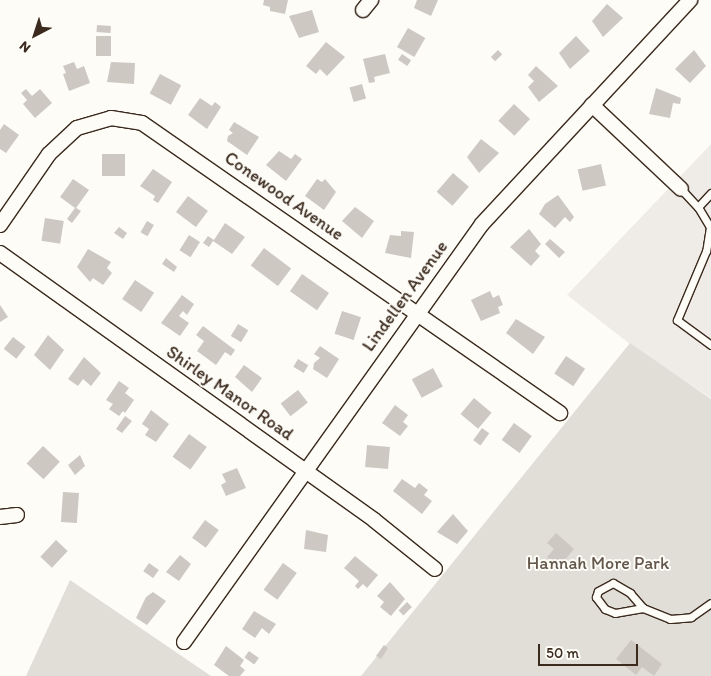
<!DOCTYPE html>
<style>
body{margin:0}
#map{position:relative;width:711px;height:676px;overflow:hidden;background:#fdfcf7;font-family:Itim,sans-serif}
div>[style]{position:absolute}
.built>*{inset:0;background:#efece7}
.green>*{inset:0;background:#e1ded7}
.building>*{inset:0;background:#cdc8c2;transform-origin:0 0}
.roads{filter:drop-shadow(1px 0 #3b2a1e) drop-shadow(-1px 0 #3b2a1e) drop-shadow(0 1px #3b2a1e) drop-shadow(0 -1px #3b2a1e)}
.lane>*{height:7px;margin:-3.5px;padding:0 3.5px;transform-origin:3.5px;border-radius:3.5px;background:#fdfcf7}
.street>*{height:14px;margin:-7px;padding:0 7px;transform-origin:7px;border-radius:7px;background:#fdfcf7}
span{translate:-50% -50%;white-space:nowrap;text-align:center;line-height:1.15;-webkit-text-stroke:4px #fdfcf7;paint-order:stroke}
.street-label{font-size:18px;color:#3b2a1e}
.park-label{font-size:18px;color:#64574c}
.north{position:absolute;left:10px;top:10px;width:50px;height:50px;-webkit-text-stroke:4px #fdfcf7;paint-order:stroke;rotate:220deg;font-size:14px;font-weight:700;line-height:20px;text-align:center;color:#3b2a1e}
.north::after{content:'';display:block;margin:auto;width:18px;height:22px;background:#3b2a1e;clip-path:polygon(50% 0,100% 100%,50% 72%,0 100%)}
.scale{position:absolute;left:538px;top:644px;width:100px;height:22px;box-sizing:border-box;border:2px solid #3b2a1e;border-top:0;padding-left:6px;font-size:15px;line-height:18px;white-space:nowrap;color:#3b2a1e;-webkit-text-stroke:4px #fdfcf7;paint-order:stroke}
</style>
<div id="map">
<div class="built">
<i style="clip-path:polygon(711px 144px,711px 398px,635px 348px,567px 295px)"></i>
</div>
<div class="green">
<i style="clip-path:polygon(630px 343px,711px 399px,711px 676px,361px 676px)"></i>
<i style="clip-path:polygon(70px 580px,211px 676px,26px 676px)"></i>
</div>
<div class="building">
<i style="clip-path:polygon(264px 0,288px 0,285px 14px,270px 11px,270px 7px,263px 5px)"></i>
<i style="clip-path:polygon(417px 0,438px 0,431px 16px,414px 8px)"></i>
<i style="clip-path:polygon(607px 4px,623px 18px,603px 37px,592px 21px)"></i>
<i style="clip-path:polygon(312px 10px,319px 32px,299px 38px,289px 16px)"></i>
<i style="left:97px;top:25px;width:14px;height:7px;rotate:4deg"></i>
<i style="left:408px;top:28px;width:20px;height:22px;rotate:30deg"></i>
<i style="left:96px;top:36px;width:15px;height:20px"></i>
<i style="clip-path:polygon(576px 36px,590px 51px,570px 69px,559px 53px)"></i>
<i style="clip-path:polygon(326px 42px,345px 57px,327px 76px,320px 69px,316px 74px,306px 66px)"></i>
<i style="left:498px;top:50px;width:6px;height:10px;rotate:45deg"></i>
<i style="clip-path:polygon(694px 50px,706px 66px,690px 83px,675px 69px)"></i>
<i style="clip-path:polygon(385px 54px,390px 73px,374px 77px,375px 82px,369px 83px,363px 59px)"></i>
<i style="left:402px;top:54px;width:11px;height:7px;rotate:34deg"></i>
<i style="clip-path:polygon(74px 62px,77px 69px,84px 66px,90px 83px,69px 91px,63px 74px,66px 73px,63px 66px)"></i>
<i style="clip-path:polygon(111px 62px,135px 63px,134px 84px,107px 82px)"></i>
<i style="clip-path:polygon(536px 66px,558px 86px,539px 102px,528px 87px,534px 81px,528px 75px)"></i>
<i style="left:160px;top:74px;width:24px;height:22px;rotate:28deg"></i>
<i style="left:362px;top:84px;width:15px;height:13px;rotate:74deg"></i>
<i style="clip-path:polygon(656px 88px,681px 98px,680px 104px,673px 103px,670px 118px,649px 114px)"></i>
<i style="clip-path:polygon(26px 89px,32px 96px,40px 89px,52px 103px,35px 118px,23px 104px,27px 100px,21px 93px)"></i>
<i style="clip-path:polygon(200px 98px,212px 106px,215px 102px,221px 107px,207px 129px,188px 115px)"></i>
<i style="left:514px;top:104px;width:22px;height:23px;rotate:43deg"></i>
<i style="clip-path:polygon(234px 122px,259px 137px,247px 155px,227px 141px,228px 136px,233px 133px,229px 130px)"></i>
<i style="clip-path:polygon(4px 124px,19px 135px,6px 153px,0 149px,0 130px)"></i>
<i style="clip-path:polygon(481px 139px,499px 153px,479px 173px,467px 157px)"></i>
<i style="clip-path:polygon(279px 151px,291px 159px,295px 154px,302px 159px,286px 181px,266px 165px)"></i>
<i style="left:102px;top:154px;width:23px;height:22px"></i>
<i style="left:601px;top:164px;width:22px;height:24px;rotate:77deg"></i>
<i style="clip-path:polygon(153px 169px,172px 182px,158px 203px,153px 200px,155px 196px,140px 186px)"></i>
<i style="left:453px;top:173px;width:21px;height:25px;rotate:41deg"></i>
<i style="clip-path:polygon(73px 179px,89px 190px,76px 208px,81px 211px,72px 223px,67px 219px,75px 208px,60px 197px)"></i>
<i style="clip-path:polygon(317px 179px,322px 182px,325px 179px,336px 192px,324px 210px,305px 196px)"></i>
<i style="clip-path:polygon(558px 195px,574px 217px,570px 222px,565px 217px,555px 228px,539px 214px,545px 204px)"></i>
<i style="left:188px;top:196px;width:25px;height:20px;rotate:37deg"></i>
<i style="clip-path:polygon(355px 207px,374px 221px,362px 238px,342px 221px)"></i>
<i style="left:45px;top:218px;width:19px;height:23px;rotate:9deg"></i>
<i style="left:147px;top:221px;width:8px;height:13px;rotate:30deg"></i>
<i style="clip-path:polygon(225px 223px,245px 237px,232px 254px,213px 241px,209px 247px,203px 243px,208px 236px,214px 240px)"></i>
<i style="clip-path:polygon(119px 227px,127px 233px,123px 239px,114px 233px)"></i>
<i style="clip-path:polygon(529px 229px,541px 244px,535px 251px,540px 256px,531px 266px,510px 247px)"></i>
<i style="clip-path:polygon(401px 231px,414px 232px,411px 258px,385px 253px,390px 235px,401px 236px)"></i>
<i style="left:189px;top:235px;width:13px;height:18px;rotate:32deg"></i>
<i style="clip-path:polygon(550px 239px,565px 252px,559px 258px,545px 244px)"></i>
<i style="left:264px;top:248px;width:34px;height:22px;rotate:37deg"></i>
<i style="clip-path:polygon(88px 249px,111px 262px,107px 268px,112px 273px,103px 285px,93px 278px,90px 282px,77px 267px)"></i>
<i style="clip-path:polygon(166px 258px,177px 267px,174px 272px,162px 264px)"></i>
<i style="left:302px;top:274px;width:33px;height:21px;rotate:35deg"></i>
<i style="left:135px;top:280px;width:23px;height:23px;rotate:34deg"></i>
<i style="clip-path:polygon(490px 291px,493px 298px,499px 295px,503px 305px,498px 307px,500px 313px,481px 321px,471px 300px)"></i>
<i style="clip-path:polygon(182px 295px,194px 304px,187px 315px,183px 311px,179px 316px,189px 323px,180px 336px,161px 323px)"></i>
<i style="clip-path:polygon(0 305px,8px 317px,0 322px)"></i>
<i style="left:342px;top:311px;width:20px;height:24px;rotate:18deg"></i>
<i style="clip-path:polygon(516px 319px,545px 337px,533px 354px,506px 333px)"></i>
<i style="left:238px;top:324px;width:12px;height:14px;rotate:31deg"></i>
<i style="clip-path:polygon(203px 326px,235px 350px,231px 356px,225px 352px,216px 365px,197px 351px,204px 341px,196px 335px)"></i>
<i style="clip-path:polygon(48px 335px,64px 350px,50px 370px,34px 355px)"></i>
<i style="left:13px;top:337px;width:16px;height:15px;rotate:38deg"></i>
<i style="clip-path:polygon(320px 346px,339px 359px,327px 378px,313px 369px,314px 363px,320px 358px,314px 354px)"></i>
<i style="left:566px;top:356px;width:23px;height:21px;rotate:34deg"></i>
<i style="clip-path:polygon(84px 357px,101px 373px,91px 386px,83px 379px,78px 386px,68px 379px)"></i>
<i style="left:298px;top:359px;width:12px;height:9px;rotate:31deg"></i>
<i style="clip-path:polygon(244px 365px,262px 378px,252px 392px,235px 377px)"></i>
<i style="left:433px;top:368px;width:21px;height:24px;rotate:62deg"></i>
<i style="clip-path:polygon(119px 381px,129px 388px,125px 393px,134px 400px,125px 413px,123px 411px,119px 416px,109px 409px,113px 404px,106px 400px)"></i>
<i style="left:298px;top:390px;width:16px;height:22px;rotate:52deg"></i>
<i style="left:474px;top:398px;width:23px;height:21px;rotate:40deg"></i>
<i style="clip-path:polygon(395px 405px,408px 415px,403px 422px,408px 426px,400px 436px,382px 423px)"></i>
<i style="clip-path:polygon(151px 410px,169px 424px,156px 442px,145px 435px,149px 429px,142px 424px)"></i>
<i style="clip-path:polygon(125px 416px,132px 421px,122px 433px,116px 429px)"></i>
<i style="left:514px;top:423px;width:22px;height:21px;rotate:36deg"></i>
<i style="left:482px;top:428px;width:9px;height:15px;rotate:36deg"></i>
<i style="left:189px;top:434px;width:22px;height:28px;rotate:36deg"></i>
<i style="left:367px;top:445px;width:23px;height:22px;rotate:5deg"></i>
<i style="left:43px;top:446px;width:23px;height:24px;rotate:43deg"></i>
<i style="clip-path:polygon(80px 455px,85px 466px,75px 475px,68px 465px)"></i>
<i style="clip-path:polygon(237px 468px,246px 488px,226px 496px,221px 485px,226px 482px,222px 474px)"></i>
<i style="clip-path:polygon(402px 479px,415px 488px,419px 483px,428px 490px,424px 495px,432px 501px,422px 514px,393px 491px)"></i>
<i style="left:63px;top:492px;width:16px;height:30px;rotate:4deg"></i>
<i style="clip-path:polygon(453px 514px,468px 531px,457px 544px,437px 532px)"></i>
<i style="left:205px;top:520px;width:17px;height:22px;rotate:36deg"></i>
<i style="clip-path:polygon(306px 530px,328px 535px,326px 552px,304px 549px)"></i>
<i style="clip-path:polygon(556px 533px,574px 549px,559px 567px,547px 557px,554px 549px,547px 543px)"></i>
<i style="left:56px;top:540px;width:16px;height:23px;rotate:43deg"></i>
<i style="clip-path:polygon(180px 555px,191px 564px,179px 581px,166px 572px)"></i>
<i style="clip-path:polygon(355px 556px,378px 575px,367px 588px,363px 584px,358px 589px,355px 586px,359px 581px,344px 568px)"></i>
<i style="left:149px;top:563px;width:12px;height:10px;rotate:35deg"></i>
<i style="left:283px;top:563px;width:17px;height:33px;rotate:36deg"></i>
<i style="clip-path:polygon(390px 582px,405px 599px,391px 616px,380px 607px,384px 602px,377px 596px)"></i>
<i style="clip-path:polygon(153px 592px,166px 601px,147px 625px,136px 618px,146px 597px)"></i>
<i style="left:407px;top:602px;width:7px;height:12px;rotate:45deg"></i>
<i style="clip-path:polygon(254px 611px,276px 624px,269px 634px,262px 628px,255px 638px,242px 629px)"></i>
<i style="clip-path:polygon(631px 640px,662px 664px,654px 676px,642px 667px,636px 675px,616px 659px)"></i>
<i style="clip-path:polygon(384px 645px,388px 648px,381px 659px,376px 656px)"></i>
<i style="clip-path:polygon(226px 646px,244px 660px,240px 666px,245px 670px,240px 676px,229px 676px,214px 665px)"></i>
<i style="left:249px;top:651px;width:12px;height:8px;rotate:35deg"></i>
</div>
<div class="roads">
<div class="lane">
<i style="left:681px;top:189px;width:25px;rotate:47deg"></i>
<i style="left:711px;top:193px;width:19px;rotate:133deg"></i>
<i style="left:698px;top:207px;width:23px;rotate:59deg"></i>
<i style="left:710px;top:227px;width:24px;rotate:99deg"></i>
<i style="left:706px;top:251px;width:75px;rotate:112.8deg"></i>
<i style="left:677px;top:320px;width:42px;rotate:36.3deg"></i>
<i style="left:643px;top:608px;width:28px;rotate:170deg"></i>
<i style="left:615px;top:613px;width:11px;rotate:-158deg"></i>
<i style="left:605px;top:609px;width:15px;rotate:-127deg"></i>
<i style="left:596px;top:597px;width:6px;rotate:-72deg"></i>
<i style="left:598px;top:591px;width:17px;rotate:-28deg"></i>
<i style="left:613px;top:583px;width:20px;rotate:30deg"></i>
<i style="left:630px;top:593px;width:20px;rotate:49deg"></i>
<i style="left:643px;top:608px;width:29px;rotate:22deg"></i>
<i style="left:670px;top:619px;width:21px;rotate:-5deg"></i>
<i style="left:691px;top:617px;width:24px;rotate:-35deg"></i>
</div>
<div class="street">
<i style="left:363px;top:10px;width:13px;rotate:-51deg"></i>
<i style="left:592px;top:105px;width:122px;rotate:43.3deg"></i>
<i style="left:0;top:225px;width:86px;rotate:-55.4deg"></i>
<i style="left:49px;top:154px;width:38px;rotate:-43deg"></i>
<i style="left:77px;top:128px;width:35px;rotate:-16deg"></i>
<i style="left:111px;top:118px;width:31px;rotate:9deg"></i>
<i style="left:142px;top:123px;width:509px;rotate:34.75deg"></i>
<i style="left:0;top:253px;width:460px;rotate:35.5deg"></i>
<i style="left:374px;top:520px;width:78px;rotate:38.8deg"></i>
<i style="left:0;top:517px;width:17px;rotate:-7deg"></i>
<i style="left:184px;top:642px;width:513px;rotate:-54.51deg"></i>
<i style="left:482px;top:224px;width:306px;rotate:-47.1deg"></i>
</div>
</div>
<div class="street-label">
<span style="left:284px;top:196px;rotate:35deg">Conewood Avenue</span>
<span style="left:405px;top:296px;rotate:-54deg">Lindellen Avenue</span>
<span style="left:230px;top:393px;rotate:35deg">Shirley Manor Road</span>
</div>
<div class="park-label">
<span style="left:598px;top:563px">Hannah More Park</span>
</div>
<div class="north">N</div>
<div class="scale">50 m</div>
</div>
